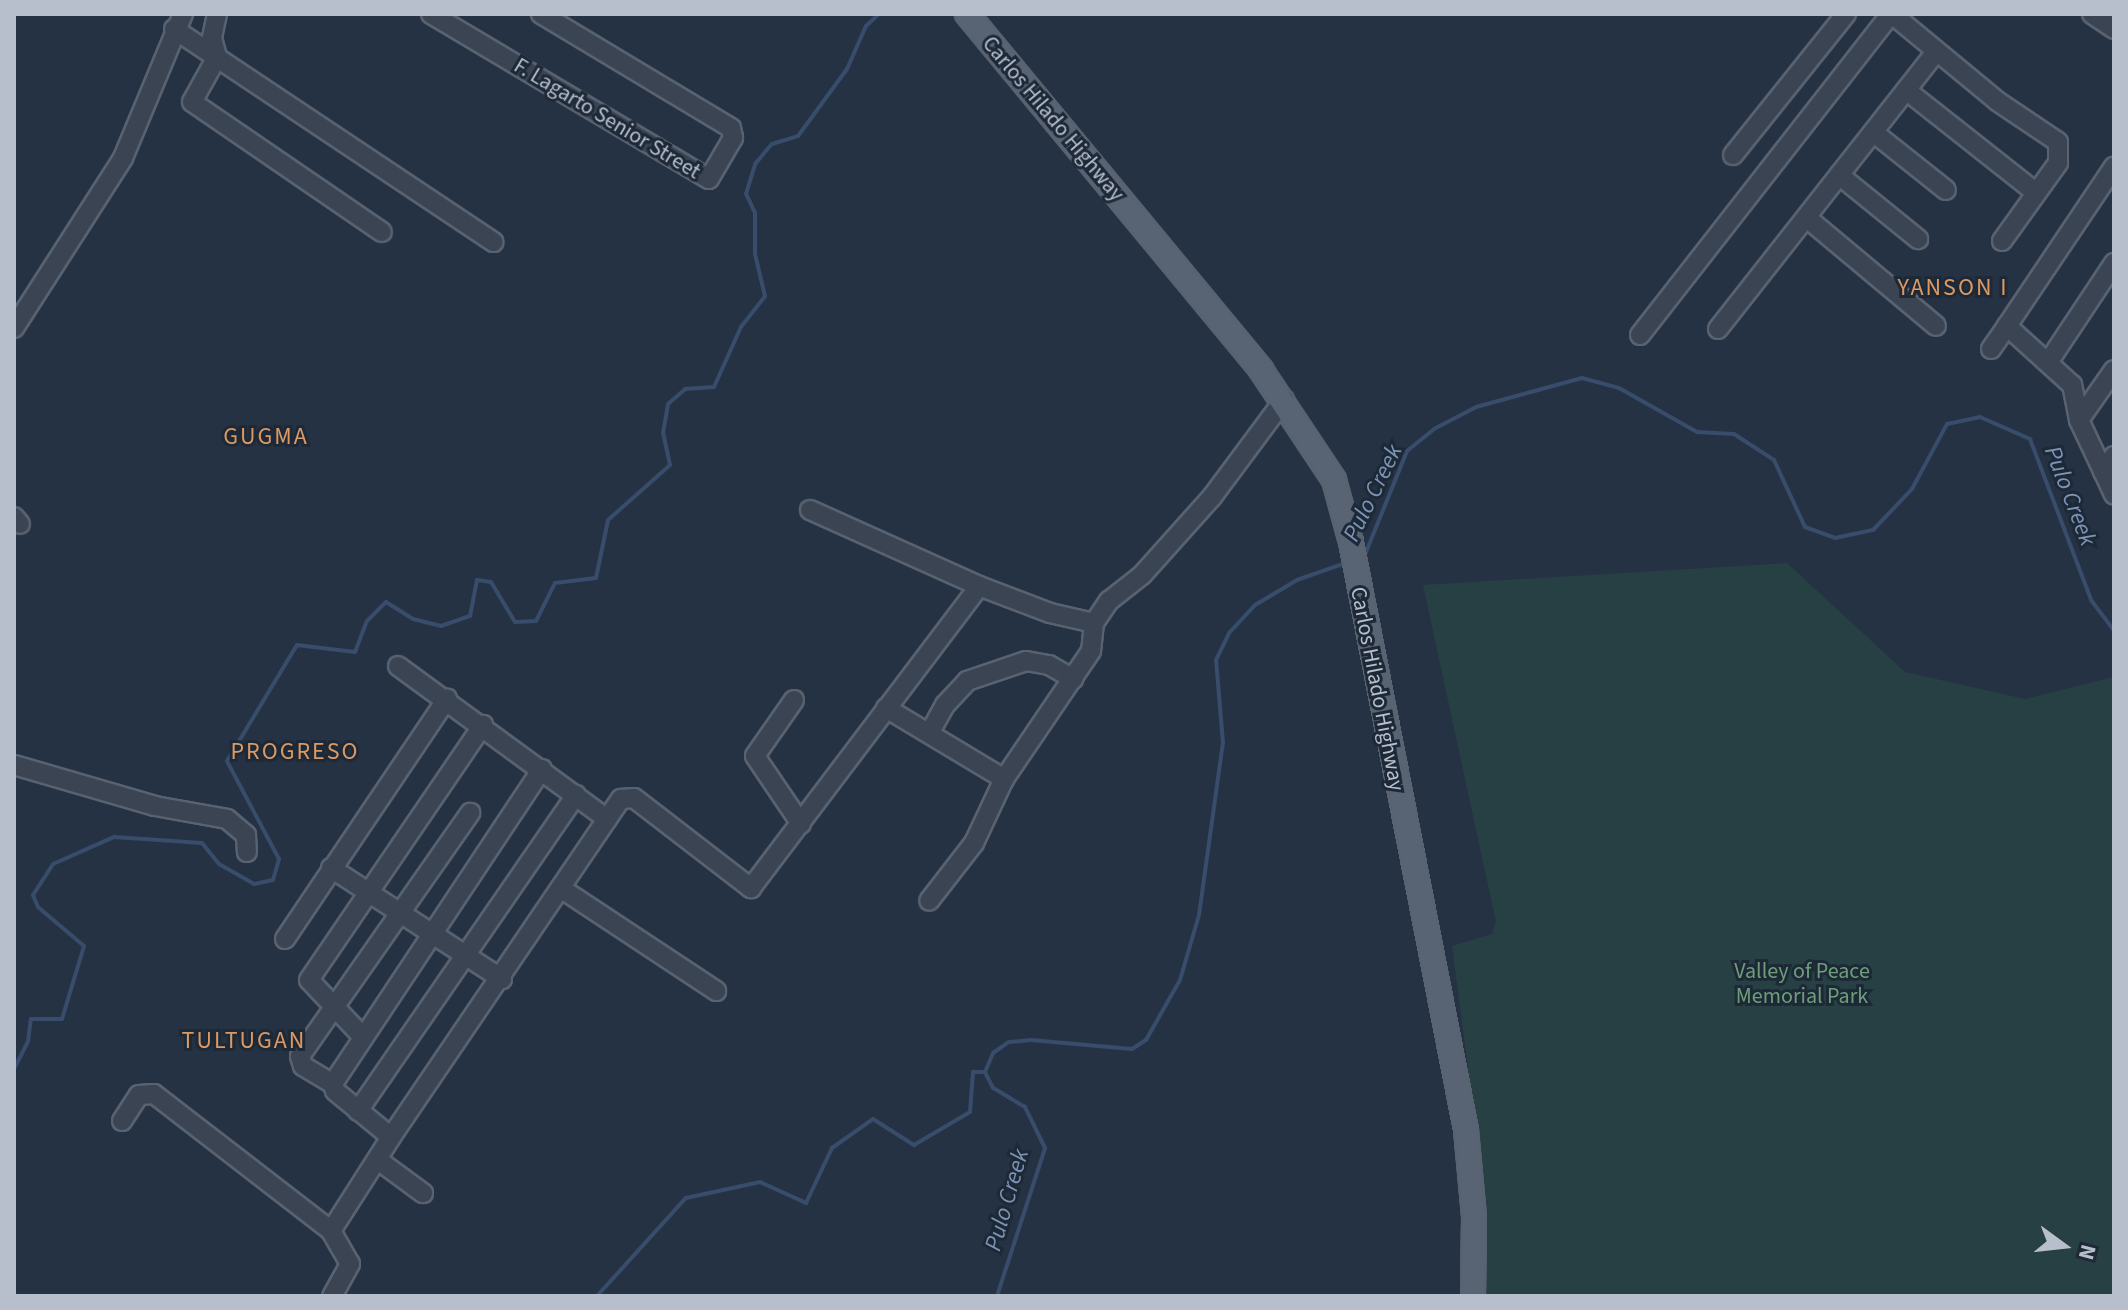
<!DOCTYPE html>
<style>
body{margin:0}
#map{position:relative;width:2128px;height:1310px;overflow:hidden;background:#253243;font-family:"Source Sans 3",sans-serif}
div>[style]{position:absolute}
.green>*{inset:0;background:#274044}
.stream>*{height:4px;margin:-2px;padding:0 2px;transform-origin:2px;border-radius:2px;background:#384c6b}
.roads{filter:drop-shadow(2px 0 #586270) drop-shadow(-2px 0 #586270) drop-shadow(0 2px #586270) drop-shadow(0 -2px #586270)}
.minor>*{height:18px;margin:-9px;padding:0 9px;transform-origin:9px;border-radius:9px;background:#3a4453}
.major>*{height:22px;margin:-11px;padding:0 11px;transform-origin:11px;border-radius:11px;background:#586373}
span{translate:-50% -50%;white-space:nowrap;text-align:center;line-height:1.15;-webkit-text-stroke:6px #1e2938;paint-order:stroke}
.street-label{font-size:22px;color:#b7bfcc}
.park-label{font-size:22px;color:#6d9e79}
.neighbourhood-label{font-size:24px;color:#db9964;letter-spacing:2px}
.water-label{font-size:24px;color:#7d94b5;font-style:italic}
.frame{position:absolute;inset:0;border:16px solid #b7bfcc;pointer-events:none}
.north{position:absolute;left:2024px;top:1206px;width:80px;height:80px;-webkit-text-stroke:6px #1e2938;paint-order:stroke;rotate:105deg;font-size:22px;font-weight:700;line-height:32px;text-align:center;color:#b7bfcc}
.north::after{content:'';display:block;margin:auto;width:28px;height:36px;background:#b7bfcc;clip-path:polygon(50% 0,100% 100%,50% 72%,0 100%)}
</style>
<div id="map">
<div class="green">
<i style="clip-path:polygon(1787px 563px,1905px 672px,2025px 699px,2114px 677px,2114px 1296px,1483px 1296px,1487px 1212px,1452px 946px,1492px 934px,1496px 922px,1423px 585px)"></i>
</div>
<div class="stream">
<i style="left:1364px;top:557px;width:114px;rotate:-67.9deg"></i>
<i style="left:1407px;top:451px;width:35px;rotate:-39deg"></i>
<i style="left:1434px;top:429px;width:47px;rotate:-27.6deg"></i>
<i style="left:1476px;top:407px;width:110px;rotate:-15.3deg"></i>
<i style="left:1582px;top:378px;width:38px;rotate:15deg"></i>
<i style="left:1619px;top:388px;width:90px;rotate:29.4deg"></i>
<i style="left:1697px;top:432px;width:37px;rotate:3deg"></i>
<i style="left:1734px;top:434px;width:48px;rotate:33deg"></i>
<i style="left:1774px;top:460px;width:74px;rotate:65.2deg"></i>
<i style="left:1805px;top:527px;width:32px;rotate:20deg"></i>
<i style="left:1835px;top:538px;width:39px;rotate:-12deg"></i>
<i style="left:1873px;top:530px;width:57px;rotate:-46.4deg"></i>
<i style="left:1912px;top:489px;width:74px;rotate:-61.7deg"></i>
<i style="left:1947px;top:424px;width:34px;rotate:-12deg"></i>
<i style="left:1980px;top:417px;width:55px;rotate:23.7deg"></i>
<i style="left:2030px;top:439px;width:172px;rotate:69.2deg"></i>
<i style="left:2091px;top:600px;width:39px;rotate:53deg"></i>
<i style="left:14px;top:1069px;width:30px;rotate:-63deg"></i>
<i style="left:28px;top:1042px;width:23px;rotate:-83deg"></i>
<i style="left:31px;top:1019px;width:31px"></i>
<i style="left:62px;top:1019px;width:76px;rotate:-73.2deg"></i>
<i style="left:84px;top:946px;width:60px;rotate:-139.7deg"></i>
<i style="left:38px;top:907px;width:13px;rotate:-113deg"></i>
<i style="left:33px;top:895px;width:37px;rotate:-57deg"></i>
<i style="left:53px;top:864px;width:67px;rotate:-23.9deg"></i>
<i style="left:114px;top:837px;width:30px;rotate:4deg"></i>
<i style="left:144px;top:839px;width:58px;rotate:3.9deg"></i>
<i style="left:202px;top:843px;width:27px;rotate:51deg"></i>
<i style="left:219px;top:864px;width:40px;rotate:29.7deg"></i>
<i style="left:254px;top:884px;width:19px;rotate:-12deg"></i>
<i style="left:273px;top:880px;width:22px;rotate:-74deg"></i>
<i style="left:279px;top:859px;width:111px;rotate:-118deg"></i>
<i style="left:227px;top:761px;width:135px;rotate:-58.9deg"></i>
<i style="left:297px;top:645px;width:58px;rotate:6.9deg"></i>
<i style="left:355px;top:652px;width:33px;rotate:-69deg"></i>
<i style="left:367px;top:621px;width:27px;rotate:-45deg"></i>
<i style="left:386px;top:602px;width:32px;rotate:32deg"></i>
<i style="left:413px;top:619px;width:29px;rotate:14deg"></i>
<i style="left:441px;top:626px;width:31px;rotate:-19deg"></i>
<i style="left:470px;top:616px;width:37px;rotate:-79deg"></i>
<i style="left:477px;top:580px;width:14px;rotate:8deg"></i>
<i style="left:491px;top:582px;width:47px;rotate:59deg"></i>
<i style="left:515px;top:622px;width:21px;rotate:-3deg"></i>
<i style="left:536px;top:621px;width:42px;rotate:-63.4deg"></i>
<i style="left:555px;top:583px;width:41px;rotate:-7deg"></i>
<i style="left:596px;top:578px;width:59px;rotate:-78.3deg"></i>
<i style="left:608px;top:520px;width:83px;rotate:-41.6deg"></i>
<i style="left:670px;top:465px;width:33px;rotate:-102deg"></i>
<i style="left:663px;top:433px;width:29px;rotate:-80deg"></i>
<i style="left:668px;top:404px;width:23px;rotate:-41deg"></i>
<i style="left:685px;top:389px;width:29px;rotate:-4deg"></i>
<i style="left:714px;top:387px;width:66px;rotate:-65.8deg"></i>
<i style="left:741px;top:327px;width:39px;rotate:-52deg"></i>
<i style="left:765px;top:296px;width:43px;rotate:-103.4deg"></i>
<i style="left:755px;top:254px;width:41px;rotate:-90deg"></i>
<i style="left:755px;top:213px;width:21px;rotate:-115deg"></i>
<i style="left:746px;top:194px;width:31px;rotate:-73deg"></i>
<i style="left:755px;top:164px;width:26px;rotate:-50deg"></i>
<i style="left:772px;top:144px;width:27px;rotate:-17deg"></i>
<i style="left:798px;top:136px;width:83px;rotate:-53.8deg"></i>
<i style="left:847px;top:69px;width:47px;rotate:-66.2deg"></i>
<i style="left:866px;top:26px;width:18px;rotate:-43deg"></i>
<i style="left:597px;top:1296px;width:132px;rotate:-47.8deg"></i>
<i style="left:686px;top:1198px;width:76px;rotate:-12.2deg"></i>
<i style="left:760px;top:1182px;width:51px;rotate:24.5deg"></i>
<i style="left:806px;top:1203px;width:61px;rotate:-64.7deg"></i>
<i style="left:832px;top:1148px;width:50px;rotate:-35.3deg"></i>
<i style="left:873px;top:1119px;width:49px;rotate:32.4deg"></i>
<i style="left:914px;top:1145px;width:65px;rotate:-30.5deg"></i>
<i style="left:970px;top:1112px;width:40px;rotate:-85.7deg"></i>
<i style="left:973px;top:1072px;width:11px"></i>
<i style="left:997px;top:1296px;width:156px;rotate:-72deg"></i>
<i style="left:1045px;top:1148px;width:46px;rotate:-116deg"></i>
<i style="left:1025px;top:1107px;width:37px;rotate:-149deg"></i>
<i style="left:993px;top:1088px;width:18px;rotate:-117deg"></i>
<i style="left:985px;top:1072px;width:21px;rotate:-67deg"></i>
<i style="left:993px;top:1053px;width:19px;rotate:-35deg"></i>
<i style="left:1009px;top:1042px;width:22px;rotate:-5deg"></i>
<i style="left:1031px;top:1040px;width:101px;rotate:5.1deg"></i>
<i style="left:1132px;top:1049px;width:17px;rotate:-33deg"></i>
<i style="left:1146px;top:1040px;width:69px;rotate:-60.5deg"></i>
<i style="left:1180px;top:980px;width:68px;rotate:-73.7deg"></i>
<i style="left:1199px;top:915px;width:174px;rotate:-82.1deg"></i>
<i style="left:1223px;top:743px;width:83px;rotate:-94.8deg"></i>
<i style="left:1216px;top:660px;width:30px;rotate:-64deg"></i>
<i style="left:1229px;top:633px;width:38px;rotate:-47deg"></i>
<i style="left:1255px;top:605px;width:49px;rotate:-30.8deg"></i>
<i style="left:1297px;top:580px;width:54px;rotate:-19.4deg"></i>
</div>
<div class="roads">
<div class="minor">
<i style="left:217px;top:14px;width:25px;rotate:102deg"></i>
<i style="left:212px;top:38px;width:20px;rotate:75deg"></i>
<i style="left:217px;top:57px;width:51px;rotate:119.1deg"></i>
<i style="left:192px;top:102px;width:230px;rotate:34.4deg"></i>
<i style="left:431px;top:14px;width:323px;rotate:30.7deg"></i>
<i style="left:709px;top:179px;width:48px;rotate:-59.7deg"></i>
<i style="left:733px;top:138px;width:10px;rotate:-101deg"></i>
<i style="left:731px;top:128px;width:222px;rotate:-149deg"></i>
<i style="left:1892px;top:14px;width:136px;rotate:39.6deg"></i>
<i style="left:1997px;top:101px;width:73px;rotate:33.9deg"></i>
<i style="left:2058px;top:142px;width:21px;rotate:90deg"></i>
<i style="left:2058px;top:163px;width:96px;rotate:125.7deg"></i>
<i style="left:2092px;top:14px;width:27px;rotate:34deg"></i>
<i style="left:174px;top:29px;width:384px;rotate:33.7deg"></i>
<i style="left:1906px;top:90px;width:164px;rotate:38.3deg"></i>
<i style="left:1873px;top:132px;width:93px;rotate:38.5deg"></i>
<i style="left:1733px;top:155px;width:181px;rotate:-51.3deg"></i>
<i style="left:1839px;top:175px;width:102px;rotate:39deg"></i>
<i style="left:1807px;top:218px;width:168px;rotate:39.9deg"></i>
<i style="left:14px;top:328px;width:202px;rotate:-57.3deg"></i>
<i style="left:123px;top:158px;width:156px;rotate:-67.4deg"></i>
<i style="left:1718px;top:329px;width:352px;rotate:-51.8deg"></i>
<i style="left:1640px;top:335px;width:407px;rotate:-52deg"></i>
<i style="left:1991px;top:349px;width:28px;rotate:-55deg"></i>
<i style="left:2049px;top:361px;width:118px;rotate:-56.4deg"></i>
<i style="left:2079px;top:420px;width:61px;rotate:-55deg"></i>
<i style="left:2114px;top:456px;width:19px;rotate:126deg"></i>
<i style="left:2103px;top:471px;width:26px;rotate:65deg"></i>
<i style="left:2103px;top:471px;width:56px;rotate:-115.2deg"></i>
<i style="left:2079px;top:420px;width:36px;rotate:-101deg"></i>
<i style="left:2072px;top:385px;width:88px;rotate:-137.8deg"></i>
<i style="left:2007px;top:326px;width:192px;rotate:-56.1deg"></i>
<i style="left:810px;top:510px;width:185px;rotate:24.2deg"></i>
<i style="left:14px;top:517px;width:9px;rotate:49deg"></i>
<i style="left:1094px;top:623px;width:27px;rotate:-56deg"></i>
<i style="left:1109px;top:601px;width:42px;rotate:-38.2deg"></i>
<i style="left:1142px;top:575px;width:105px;rotate:-48.1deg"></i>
<i style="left:1212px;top:497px;width:121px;rotate:-53.4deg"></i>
<i style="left:398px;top:666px;width:259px;rotate:36.2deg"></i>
<i style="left:794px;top:700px;width:68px;rotate:124.9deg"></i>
<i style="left:755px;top:756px;width:82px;rotate:55.9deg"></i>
<i style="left:886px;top:708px;width:138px;rotate:31deg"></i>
<i style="left:930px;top:732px;width:31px;rotate:-61deg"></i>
<i style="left:945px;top:705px;width:33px;rotate:-47deg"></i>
<i style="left:967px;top:681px;width:62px;rotate:-18.7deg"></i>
<i style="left:1026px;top:661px;width:23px;rotate:10deg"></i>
<i style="left:1049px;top:665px;width:28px;rotate:30deg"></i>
<i style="left:14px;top:765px;width:147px;rotate:16.2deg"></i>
<i style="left:155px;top:806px;width:73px;rotate:10.2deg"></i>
<i style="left:227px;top:819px;width:25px;rotate:40deg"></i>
<i style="left:246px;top:835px;width:17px;rotate:87deg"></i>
<i style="left:542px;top:769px;width:378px;rotate:123.6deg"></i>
<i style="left:333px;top:1084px;width:7px;rotate:74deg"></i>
<i style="left:335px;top:1091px;width:72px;rotate:39.4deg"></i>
<i style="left:391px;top:1137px;width:409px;rotate:-55.8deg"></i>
<i style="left:621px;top:799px;width:13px;rotate:-4deg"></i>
<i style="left:634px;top:798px;width:148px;rotate:37.6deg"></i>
<i style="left:751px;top:888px;width:378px;rotate:-52.9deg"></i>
<i style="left:979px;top:586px;width:76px;rotate:20.8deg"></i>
<i style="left:1050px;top:613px;width:45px;rotate:12.8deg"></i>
<i style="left:1094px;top:623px;width:28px;rotate:96deg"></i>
<i style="left:1091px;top:651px;width:155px;rotate:124.2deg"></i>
<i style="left:1004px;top:779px;width:71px;rotate:115.1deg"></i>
<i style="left:974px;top:843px;width:73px;rotate:127.8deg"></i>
<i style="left:331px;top:868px;width:204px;rotate:33deg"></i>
<i style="left:562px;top:889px;width:185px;rotate:33.5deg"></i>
<i style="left:285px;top:939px;width:290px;rotate:-56deg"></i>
<i style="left:362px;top:1036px;width:77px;rotate:-133.4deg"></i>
<i style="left:309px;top:980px;width:309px;rotate:-55.7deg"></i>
<i style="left:333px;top:1084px;width:35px;rotate:-149deg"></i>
<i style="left:303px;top:1066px;width:10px;rotate:-107deg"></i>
<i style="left:300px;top:1056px;width:297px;rotate:-55deg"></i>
<i style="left:358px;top:1111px;width:384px;rotate:-55.4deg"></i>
<i style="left:122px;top:1121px;width:31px;rotate:-57deg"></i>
<i style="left:139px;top:1095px;width:15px;rotate:-4deg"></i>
<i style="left:154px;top:1094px;width:224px;rotate:37.7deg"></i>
<i style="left:331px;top:1231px;width:112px;rotate:-57.4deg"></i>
<i style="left:378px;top:1160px;width:56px;rotate:36.3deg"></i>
<i style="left:331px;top:1231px;width:38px;rotate:60deg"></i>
<i style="left:350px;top:1264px;width:37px;rotate:119deg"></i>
</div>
<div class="major">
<i style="left:967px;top:14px;width:462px;rotate:50.4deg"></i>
<i style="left:1261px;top:370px;width:132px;rotate:56.4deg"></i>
<i style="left:1334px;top:480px;width:64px;rotate:74.7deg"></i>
<i style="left:1351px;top:542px;width:599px;rotate:78.93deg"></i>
<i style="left:1466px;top:1130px;width:87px;rotate:84.7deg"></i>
<i style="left:1474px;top:1217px;width:79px;rotate:90.7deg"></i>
</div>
</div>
<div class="street-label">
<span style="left:607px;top:119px;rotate:31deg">F. Lagarto Senior Street</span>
<span style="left:1053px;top:119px;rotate:50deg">Carlos Hilado Highway</span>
<span style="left:1377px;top:689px;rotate:79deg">Carlos Hilado Highway</span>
</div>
<div class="park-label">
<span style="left:1802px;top:984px">Valley of Peace<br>Memorial Park</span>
</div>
<div class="neighbourhood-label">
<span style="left:1953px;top:288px">YANSON I</span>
<span style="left:266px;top:437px">GUGMA</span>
<span style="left:295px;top:752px">PROGRESO</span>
<span style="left:244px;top:1041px">TULTUGAN</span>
</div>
<div class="water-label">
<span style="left:1373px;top:493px;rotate:-64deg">Pulo Creek</span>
<span style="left:2070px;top:496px;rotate:69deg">Pulo Creek</span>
<span style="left:1007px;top:1200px;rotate:-74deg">Pulo Creek</span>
</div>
<div class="frame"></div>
<div class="north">N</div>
</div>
